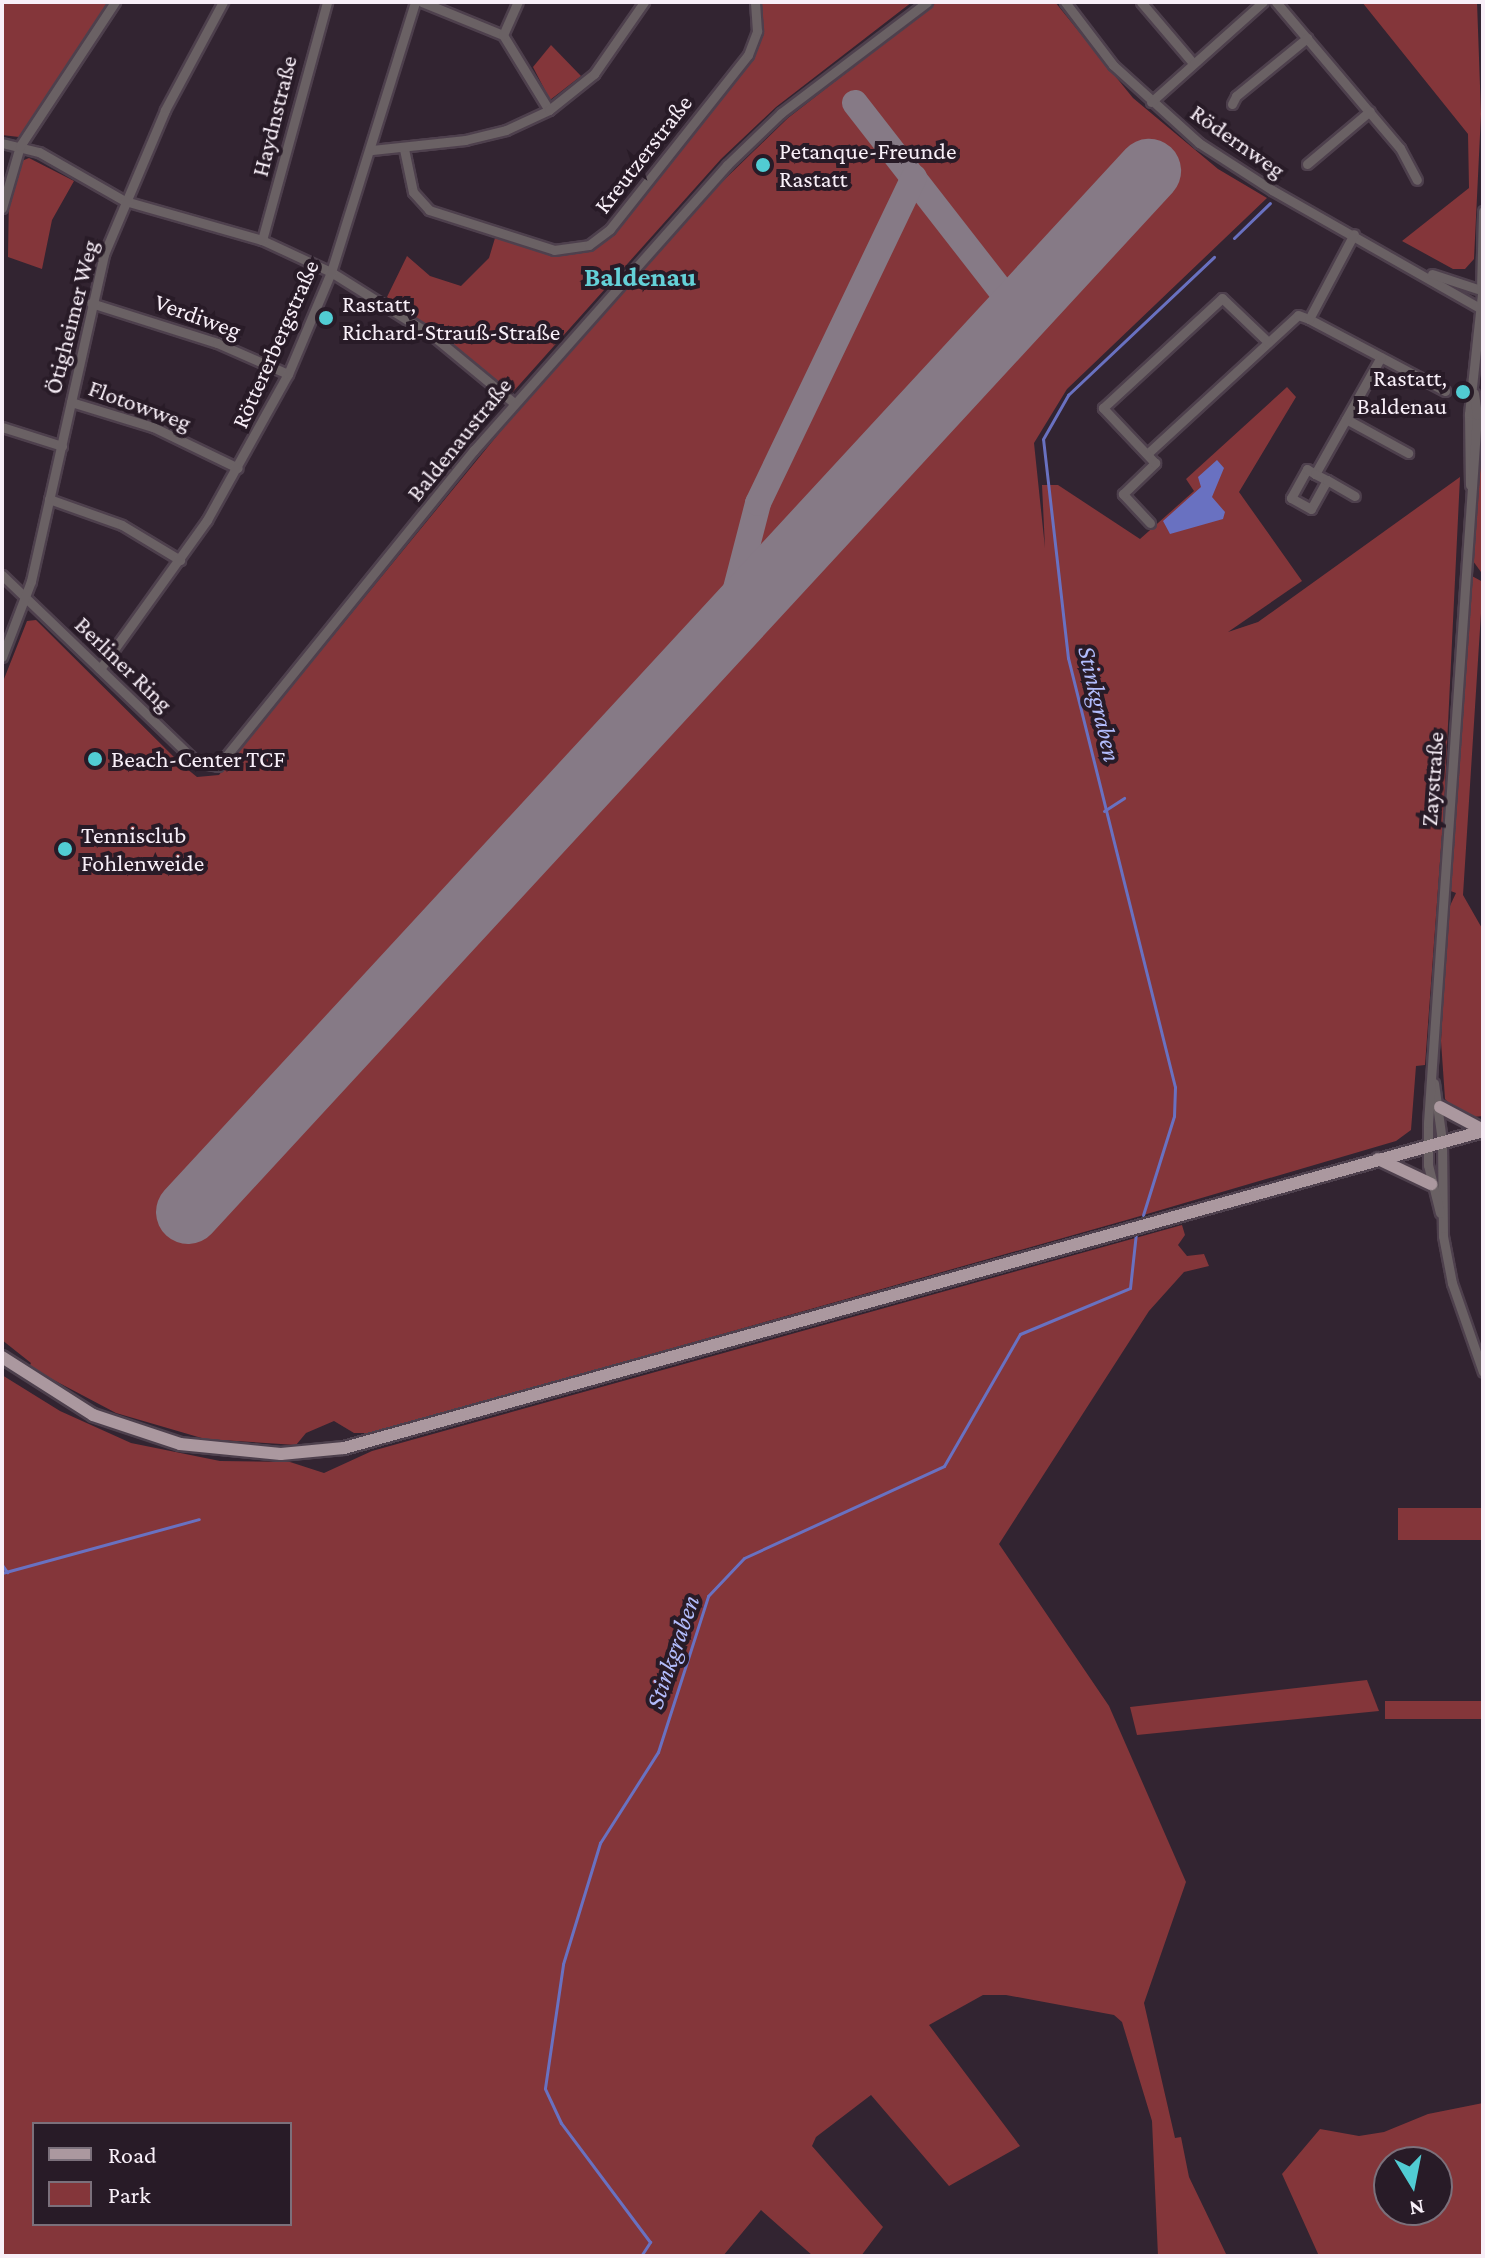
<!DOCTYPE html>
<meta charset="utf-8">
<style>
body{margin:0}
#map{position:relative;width:1485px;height:2258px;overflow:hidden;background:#322431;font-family:"Crimson Pro",serif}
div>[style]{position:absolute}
.green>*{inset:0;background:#84363a;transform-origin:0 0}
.water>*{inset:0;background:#6971c1}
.stream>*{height:3px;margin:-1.5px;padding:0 1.5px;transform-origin:1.5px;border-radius:1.5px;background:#6971c1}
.taxiway>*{height:26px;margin:-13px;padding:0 13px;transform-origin:13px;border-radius:13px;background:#867a86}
.runway>*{height:64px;margin:-32px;padding:0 32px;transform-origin:32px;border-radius:32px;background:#867a86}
.roads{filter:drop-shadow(2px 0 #4e404d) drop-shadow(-2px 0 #4e404d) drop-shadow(0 2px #4e404d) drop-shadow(0 -2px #4e404d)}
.minor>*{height:9px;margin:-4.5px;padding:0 4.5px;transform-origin:4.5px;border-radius:4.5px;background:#6a6164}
.major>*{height:12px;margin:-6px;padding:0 6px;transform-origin:6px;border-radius:6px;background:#ab989f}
.dots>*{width:22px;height:22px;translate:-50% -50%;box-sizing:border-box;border:4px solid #281b27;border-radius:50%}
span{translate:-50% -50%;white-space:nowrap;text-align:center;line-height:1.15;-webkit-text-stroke:8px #281b27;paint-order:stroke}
.street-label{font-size:24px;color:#f8eff8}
.poi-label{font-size:24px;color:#f8eff8}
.left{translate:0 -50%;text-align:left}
.right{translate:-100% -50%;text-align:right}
.water-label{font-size:26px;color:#b2bcfc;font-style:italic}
.quarter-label{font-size:28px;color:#64d1d8;font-weight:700}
.frame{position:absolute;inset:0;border:4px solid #f8eff8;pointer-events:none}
.legend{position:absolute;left:32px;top:2122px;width:260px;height:104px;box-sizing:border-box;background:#281b27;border:2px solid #7b707b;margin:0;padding:10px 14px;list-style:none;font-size:24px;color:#f8eff8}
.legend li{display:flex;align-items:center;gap:16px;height:40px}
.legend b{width:40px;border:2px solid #7b707b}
.north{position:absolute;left:1373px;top:2146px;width:80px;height:80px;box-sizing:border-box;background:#281b27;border:2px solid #7b707b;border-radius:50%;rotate:170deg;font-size:22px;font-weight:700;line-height:32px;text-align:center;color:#f8eff8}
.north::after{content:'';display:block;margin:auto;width:28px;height:36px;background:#51ccd3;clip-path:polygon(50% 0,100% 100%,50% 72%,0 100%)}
</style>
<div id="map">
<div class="green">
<i style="clip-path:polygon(2px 2px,111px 2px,19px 137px,2px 135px)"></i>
<i style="clip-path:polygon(759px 2px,912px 2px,776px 107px,721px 159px,512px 393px,387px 297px,407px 256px,430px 276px,461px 286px,489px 258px,495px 238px,559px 255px,584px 252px,609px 237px,753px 55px,762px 28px)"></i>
<i style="clip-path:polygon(937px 2px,1055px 2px,1133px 98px,1218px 169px,1267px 198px,1067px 389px,1034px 443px,1045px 548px,1042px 485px,1058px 485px,1140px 539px,1194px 491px,1186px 479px,1287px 387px,1296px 397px,1239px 492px,1302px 581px,1228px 632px,1258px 622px,1460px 477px,1444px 807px,1425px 1065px,1416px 1066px,1411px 1130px,1396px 1141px,1130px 1219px,371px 1433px,354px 1433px,334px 1421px,306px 1433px,296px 1445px,205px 1439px,116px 1413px,29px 1367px,31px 1363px,2px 1340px,2px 684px,27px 621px,36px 620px,181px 764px,197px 777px,219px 775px,577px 338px,692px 211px,788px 118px)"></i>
<i style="clip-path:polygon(1362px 2px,1477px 2px,1481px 114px,1474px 259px,1465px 269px,1453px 269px,1402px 241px,1469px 188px,1468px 134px)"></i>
<i style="clip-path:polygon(551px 45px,581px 76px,550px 100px,533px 67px)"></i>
<i style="clip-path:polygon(29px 158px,74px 181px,52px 220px,42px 269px,8px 257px,9px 195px,19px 162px)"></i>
<i style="clip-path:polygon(1483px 418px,1483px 572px,1481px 572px,1473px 561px)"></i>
<i style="clip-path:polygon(1470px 575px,1483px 582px,1463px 895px,1483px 930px,1483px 1116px,1473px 1117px,1459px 1114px,1445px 1099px,1441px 1041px,1448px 910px,1456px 893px,1448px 890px)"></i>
<i style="clip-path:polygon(evenodd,1182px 1225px,1185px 1235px,1178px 1245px,1187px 1256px,1204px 1254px,1209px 1266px,1184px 1272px,1149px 1311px,999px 1544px,1109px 1706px,1186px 1882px,1144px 2003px,1175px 2138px,1181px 2137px,1189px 2177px,1227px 2256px,1158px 2256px,1152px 2121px,1122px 2022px,1114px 2015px,1006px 1995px,983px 1995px,929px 2025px,1020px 2146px,949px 2186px,871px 2095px,816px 2137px,812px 2146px,883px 2227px,861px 2256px,813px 2256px,761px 2210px,723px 2256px,2px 2256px,2px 1375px,60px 1411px,131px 1443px,220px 1461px,290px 1462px,324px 1473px,372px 1451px,1182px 1225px,34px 2124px,290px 2124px,290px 2224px,34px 2224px,34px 2124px)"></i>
<i style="left:1483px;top:1508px;width:32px;height:85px;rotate:90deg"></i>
<i style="clip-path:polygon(1367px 1680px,1379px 1711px,1137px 1735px,1130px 1707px)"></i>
<i style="left:1483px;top:1701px;width:18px;height:98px;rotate:90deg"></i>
<i style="clip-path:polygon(evenodd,1483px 2103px,1483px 2256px,1319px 2256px,1282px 2174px,1320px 2129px,1359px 2136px,1384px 2132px,1428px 2114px,1483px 2103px,1389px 2162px,1437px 2162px,1437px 2210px,1389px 2210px,1389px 2162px)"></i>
</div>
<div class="water">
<i style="clip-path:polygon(1217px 460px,1224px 468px,1212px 497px,1225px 512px,1223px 519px,1170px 534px,1163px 521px,1201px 487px,1198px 477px)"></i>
</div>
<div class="stream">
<i style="left:1234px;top:238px;width:50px;rotate:-44.2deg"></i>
<i style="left:1104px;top:811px;width:24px;rotate:-33deg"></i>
<i style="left:1143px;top:1215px;width:104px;rotate:-72.6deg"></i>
<i style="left:1174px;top:1116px;width:29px;rotate:-88deg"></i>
<i style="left:1175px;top:1087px;width:442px;rotate:-104deg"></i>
<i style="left:1068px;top:658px;width:220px;rotate:-96.5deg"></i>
<i style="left:1043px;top:439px;width:51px;rotate:-60.4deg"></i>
<i style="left:1068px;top:395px;width:201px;rotate:-43.4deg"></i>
<i style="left:2px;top:1565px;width:9px;rotate:54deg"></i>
<i style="left:2px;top:1573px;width:204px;rotate:-15.3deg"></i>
<i style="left:641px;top:2256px;width:17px;rotate:-57deg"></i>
<i style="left:650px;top:2242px;width:149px;rotate:-126.8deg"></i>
<i style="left:561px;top:2123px;width:38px;rotate:-115deg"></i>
<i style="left:545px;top:2088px;width:125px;rotate:-81.7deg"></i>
<i style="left:563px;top:1964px;width:127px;rotate:-73deg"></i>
<i style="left:600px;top:1843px;width:108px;rotate:-57.5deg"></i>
<i style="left:658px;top:1752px;width:164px;rotate:-72.2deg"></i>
<i style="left:708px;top:1596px;width:52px;rotate:-46.5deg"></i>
<i style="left:744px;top:1558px;width:220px;rotate:-24.7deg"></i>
<i style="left:944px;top:1466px;width:152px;rotate:-60.1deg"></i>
<i style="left:1020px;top:1334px;width:119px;rotate:-22.7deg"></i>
<i style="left:1130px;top:1288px;width:55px;rotate:-83.8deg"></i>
</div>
<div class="taxiway">
<i style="left:855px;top:103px;width:264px;rotate:52.1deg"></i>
<i style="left:726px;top:627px;width:128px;rotate:-75.5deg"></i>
<i style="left:758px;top:503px;width:361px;rotate:-64.4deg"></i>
</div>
<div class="runway">
<i style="left:188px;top:1212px;width:1417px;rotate:-47.29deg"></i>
</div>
<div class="roads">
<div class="minor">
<i style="left:422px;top:2px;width:87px;rotate:22.2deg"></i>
<i style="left:503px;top:35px;width:88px;rotate:58.5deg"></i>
<i style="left:1065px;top:2px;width:79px;rotate:52.7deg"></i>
<i style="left:1113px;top:65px;width:116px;rotate:42.2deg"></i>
<i style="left:1199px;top:143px;width:87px;rotate:32.8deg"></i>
<i style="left:1272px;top:190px;width:239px;rotate:29.6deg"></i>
<i style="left:1141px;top:2px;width:79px;rotate:49.6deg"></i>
<i style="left:1276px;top:2px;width:192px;rotate:49.7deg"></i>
<i style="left:1400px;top:148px;width:36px;rotate:62deg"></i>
<i style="left:503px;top:35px;width:36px;rotate:-66deg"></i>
<i style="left:1151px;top:102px;width:150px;rotate:-41.8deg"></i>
<i style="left:1232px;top:104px;width:9px;rotate:-63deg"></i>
<i style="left:1236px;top:96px;width:92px;rotate:-39.2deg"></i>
<i style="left:2px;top:143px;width:38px;rotate:14deg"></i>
<i style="left:39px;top:152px;width:99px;rotate:29.7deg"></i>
<i style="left:125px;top:201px;width:142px;rotate:15.9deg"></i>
<i style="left:262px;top:240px;width:76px;rotate:24.9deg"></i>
<i style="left:331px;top:272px;width:120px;rotate:32.1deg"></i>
<i style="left:433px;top:336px;width:105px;rotate:39.6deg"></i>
<i style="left:404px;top:149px;width:44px;rotate:78.2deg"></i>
<i style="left:413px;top:192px;width:24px;rotate:48deg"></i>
<i style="left:429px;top:210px;width:131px;rotate:17.7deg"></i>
<i style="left:554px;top:250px;width:35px;rotate:-8deg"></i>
<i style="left:589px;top:245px;width:26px;rotate:-37deg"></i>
<i style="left:610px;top:229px;width:222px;rotate:-51.6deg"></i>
<i style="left:748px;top:55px;width:26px;rotate:-69deg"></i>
<i style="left:757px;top:31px;width:29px;rotate:-94deg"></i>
<i style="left:372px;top:150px;width:94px;rotate:-6.1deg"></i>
<i style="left:465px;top:140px;width:42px;rotate:-13.7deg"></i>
<i style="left:506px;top:130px;width:47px;rotate:-24.9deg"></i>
<i style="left:549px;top:110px;width:58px;rotate:-38.7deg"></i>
<i style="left:594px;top:74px;width:88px;rotate:-55.2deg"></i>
<i style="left:1307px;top:164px;width:82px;rotate:-40.1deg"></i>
<i style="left:2px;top:208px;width:65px;rotate:-73.8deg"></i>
<i style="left:20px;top:146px;width:173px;rotate:-56.6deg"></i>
<i style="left:262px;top:240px;width:247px;rotate:-74.7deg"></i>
<i style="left:1432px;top:274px;width:52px;rotate:18.1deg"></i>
<i style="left:1481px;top:290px;width:79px;rotate:-88.5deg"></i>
<i style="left:91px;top:303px;width:132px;rotate:17.6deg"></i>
<i style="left:217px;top:343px;width:77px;rotate:23.6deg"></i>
<i style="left:1309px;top:319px;width:154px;rotate:27.9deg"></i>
<i style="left:71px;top:402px;width:86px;rotate:17deg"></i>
<i style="left:153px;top:427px;width:94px;rotate:25.8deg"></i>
<i style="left:1346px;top:419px;width:71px;rotate:28.7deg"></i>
<i style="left:2px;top:427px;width:63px;rotate:17.6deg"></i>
<i style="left:1147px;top:454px;width:205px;rotate:-42.6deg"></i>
<i style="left:1298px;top:315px;width:12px;rotate:20deg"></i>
<i style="left:1309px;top:319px;width:96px;rotate:-62.1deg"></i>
<i style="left:1315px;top:474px;width:134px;rotate:-60.6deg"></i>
<i style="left:1327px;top:480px;width:33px;rotate:119deg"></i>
<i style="left:1311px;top:509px;width:23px;rotate:-151deg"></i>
<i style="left:1291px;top:498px;width:33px;rotate:-61deg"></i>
<i style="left:1307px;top:469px;width:9px;rotate:32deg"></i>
<i style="left:1315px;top:474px;width:13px;rotate:27deg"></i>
<i style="left:1327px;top:480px;width:32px;rotate:30deg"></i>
<i style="left:1470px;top:485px;width:71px;rotate:-90.8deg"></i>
<i style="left:1469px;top:414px;width:130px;rotate:-83.8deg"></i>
<i style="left:49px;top:499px;width:77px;rotate:19.6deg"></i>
<i style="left:122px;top:525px;width:68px;rotate:31.1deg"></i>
<i style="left:1150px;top:523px;width:40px;rotate:-133deg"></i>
<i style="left:1123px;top:494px;width:45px;rotate:-44.1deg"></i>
<i style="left:1155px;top:463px;width:76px;rotate:-133.4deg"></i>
<i style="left:1103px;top:408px;width:162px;rotate:-42.7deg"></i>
<i style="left:1222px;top:298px;width:64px;rotate:43.7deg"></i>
<i style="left:2px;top:575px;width:269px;rotate:43.9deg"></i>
<i style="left:196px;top:762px;width:22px;rotate:10deg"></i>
<i style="left:218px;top:766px;width:407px;rotate:-51deg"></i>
<i style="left:474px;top:450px;width:381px;rotate:-48.4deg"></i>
<i style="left:727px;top:165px;width:75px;rotate:-43.9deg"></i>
<i style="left:781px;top:113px;width:183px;rotate:-37.2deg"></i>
<i style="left:2px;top:657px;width:81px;rotate:-69.1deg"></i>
<i style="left:31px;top:581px;width:335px;rotate:-77.4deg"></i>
<i style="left:104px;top:254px;width:156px;rotate:-67deg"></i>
<i style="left:165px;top:110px;width:123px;rotate:-61.8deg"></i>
<i style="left:100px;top:669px;width:183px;rotate:-54.3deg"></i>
<i style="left:207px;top:520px;width:167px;rotate:-61deg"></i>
<i style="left:288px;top:374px;width:111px;rotate:-67.1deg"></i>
<i style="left:331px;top:272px;width:283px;rotate:-72.7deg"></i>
<i style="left:1434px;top:1083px;width:59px;rotate:82.1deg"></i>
<i style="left:1442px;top:1141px;width:95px;rotate:89.4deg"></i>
<i style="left:1443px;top:1236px;width:48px;rotate:79.2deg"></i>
<i style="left:1452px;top:1283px;width:94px;rotate:70.8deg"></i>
<i style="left:1440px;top:1213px;width:49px;rotate:-104deg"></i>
<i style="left:1428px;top:1165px;width:42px;rotate:-90deg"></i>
<i style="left:1428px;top:1123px;width:710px;rotate:-86.04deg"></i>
<i style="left:1477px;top:415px;width:22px;rotate:-98deg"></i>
</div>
<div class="major">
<i style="left:1440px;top:1107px;width:49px;rotate:28.1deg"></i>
<i style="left:1378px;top:1159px;width:59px;rotate:25.3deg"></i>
<i style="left:2px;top:1357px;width:108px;rotate:32.5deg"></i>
<i style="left:93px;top:1415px;width:92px;rotate:18.4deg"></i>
<i style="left:180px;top:1444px;width:101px;rotate:5.7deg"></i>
<i style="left:281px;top:1454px;width:63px;rotate:-5.4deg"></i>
<i style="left:344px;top:1448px;width:1182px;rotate:-15.55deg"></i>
</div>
</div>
<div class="dots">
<i style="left:763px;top:165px;background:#51ccd3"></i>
<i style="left:326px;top:318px;background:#51ccd3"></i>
<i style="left:1463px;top:392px;background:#51ccd3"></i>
<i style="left:95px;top:759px;background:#51ccd3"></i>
<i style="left:65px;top:849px;background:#51ccd3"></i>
</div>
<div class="street-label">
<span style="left:274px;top:116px;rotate:-76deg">Haydnstraße</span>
<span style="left:1238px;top:141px;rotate:35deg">Rödernweg</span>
<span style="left:643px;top:154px;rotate:-52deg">Kreutzerstraße</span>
<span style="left:198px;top:316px;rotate:20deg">Verdiweg</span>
<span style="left:71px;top:317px;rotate:-76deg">Ötigheimer Weg</span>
<span style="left:275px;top:344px;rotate:-66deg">Röttererbergstraße</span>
<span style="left:140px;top:405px;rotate:20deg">Flotowweg</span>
<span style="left:459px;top:439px;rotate:-51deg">Baldenaustraße</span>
<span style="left:124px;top:664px;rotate:44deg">Berliner Ring</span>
<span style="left:1432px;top:779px;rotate:-86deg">Zaystraße</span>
</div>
<div class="poi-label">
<span class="left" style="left:779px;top:165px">Petanque-Freunde<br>Rastatt</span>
<span class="left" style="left:342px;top:318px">Rastatt,<br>Richard-Strauß-Straße</span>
<span class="right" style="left:1447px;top:392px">Rastatt,<br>Baldenau</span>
<span class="left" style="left:111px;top:759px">Beach-Center TCF</span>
<span class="left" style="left:81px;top:849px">Tennisclub<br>Fohlenweide</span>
</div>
<div class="water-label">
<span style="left:1099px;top:704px;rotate:77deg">Stinkgraben</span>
<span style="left:673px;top:1652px;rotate:-71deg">Stinkgraben</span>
</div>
<div class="quarter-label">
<span style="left:640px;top:277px">Baldenau</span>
</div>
<div class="frame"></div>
<ul class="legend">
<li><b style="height:10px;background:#ab989f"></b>Road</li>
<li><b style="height:22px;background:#84363a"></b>Park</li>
</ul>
<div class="north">N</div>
</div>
